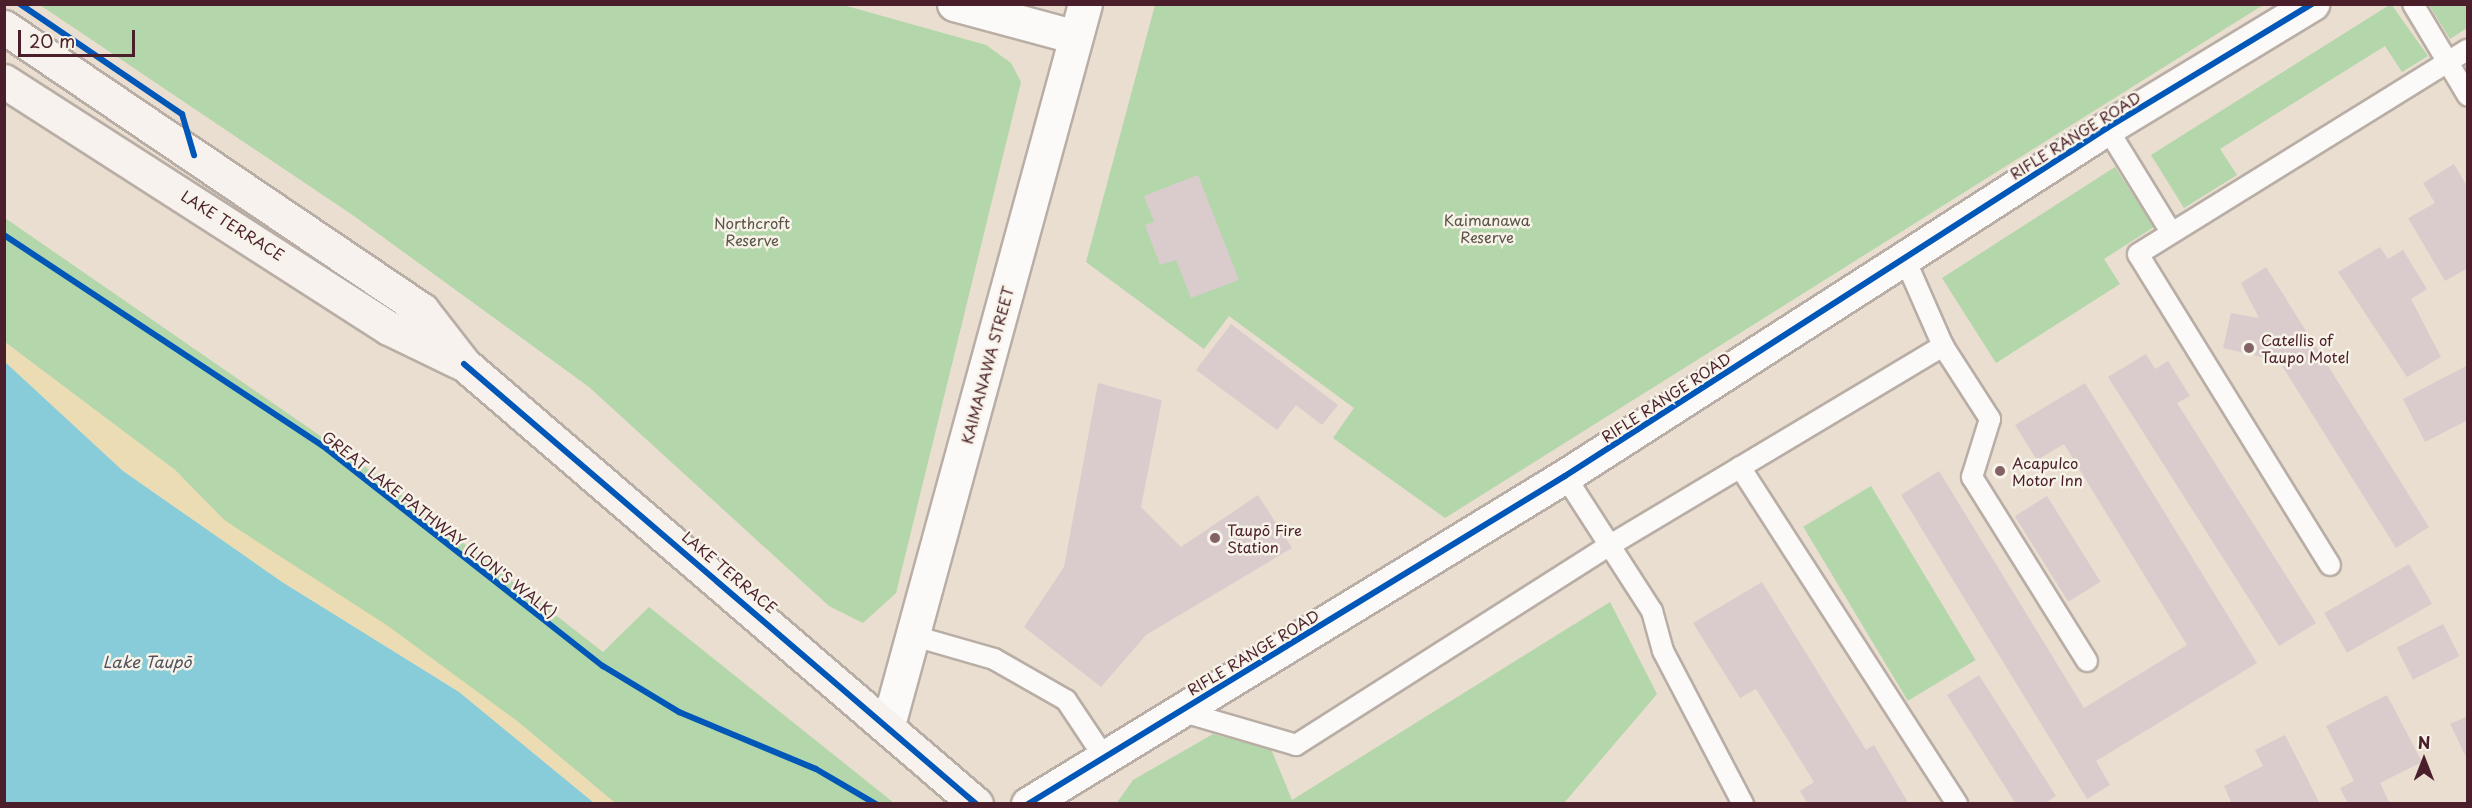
<!DOCTYPE html>
<meta charset="utf-8">
<style>
body{margin:0}
#map{position:relative;width:2472px;height:808px;overflow:hidden;background:#e9decf;font-family:"Playpen Sans",sans-serif}
div>[style]{position:absolute}
.green>*{inset:0;background:#b3d6aa;transform-origin:0 0}
.sand>*{inset:0;background:#ecdcb4}
.water>*{inset:0;background:#88ccd9}
.building>*{inset:0;background:#dacccd;transform-origin:0 0}
.roads{filter:drop-shadow(2px 0 #b9aea6) drop-shadow(-2px 0 #b9aea6) drop-shadow(0 2px #b9aea6) drop-shadow(0 -2px #b9aea6)}
.service>*{height:20px;margin:-10px;padding:0 10px;transform-origin:10px;border-radius:10px;background:#fcfaf8}
.minor>*{height:33px;margin:-16.5px;padding:0 16.5px;transform-origin:16.5px;border-radius:16.5px;background:#fcfaf8}
.tertiary>*{height:33px;margin:-16.5px;padding:0 16.5px;transform-origin:16.5px;border-radius:16.5px;background:#fcfaf8}
.secondary>*{height:33px;margin:-16.5px;padding:0 16.5px;transform-origin:16.5px;border-radius:16.5px;background:#f7f2ee}
.cycleway>*{height:6px;margin:-3px;padding:0 3px;transform-origin:3px;border-radius:3px;background:#0057b8}
.dots>*{width:16px;height:16px;translate:-50% -50%;box-sizing:border-box;border:3px solid #f7f3e8;border-radius:50%}
span{translate:-50% -50%;white-space:nowrap;text-align:center;line-height:1.15;-webkit-text-stroke:5px #f7f3e8;paint-order:stroke}
.street-label{font-size:15px;color:#4a1f2b}
.park-label{font-size:15px;color:#5c5448}
.poi-label{font-size:15px;color:#4a1f2b}
.left{translate:0 -50%;text-align:left}
.water-label{font-size:16px;color:#505160;font-style:italic}
.frame{position:absolute;inset:0;border:6px solid #4a1f2b;pointer-events:none}
.north{position:absolute;left:2394px;top:730px;width:60px;height:60px;-webkit-text-stroke:4px #f7f3e8;paint-order:stroke;rotate:0deg;font-size:16px;font-weight:700;line-height:24px;text-align:center;color:#4a1f2b}
.north::after{content:'';display:block;margin:auto;width:21px;height:27px;background:#4a1f2b;clip-path:polygon(50% 0,100% 100%,50% 72%,0 100%)}
.scale{position:absolute;left:18px;top:30px;width:117px;height:27px;box-sizing:border-box;border:3px solid #4a1f2b;border-top:0;padding-left:8px;font-size:18px;line-height:21px;white-space:nowrap;color:#4a1f2b;-webkit-text-stroke:4px #f7f3e8;paint-order:stroke}
</style>
<div id="map">
<div class="green">
<i style="clip-path:polygon(2391px 4px,2428px 56px,2402px 72px,2385px 46px,2220px 149px,2237px 175px,2184px 208px,2151px 155px)"></i>
<i style="clip-path:polygon(843px 5px,986px 45px,1011px 63px,1021px 82px,896px 593px,863px 623px,829px 606px,589px 387px,354px 216px,40px 5px)"></i>
<i style="clip-path:polygon(1155px 5px,2263px 5px,1445px 518px,1333px 438px,1354px 408px,1229px 316px,1204px 349px,1086px 262px)"></i>
<i style="clip-path:polygon(2429px 5px,2467px 5px,2467px 28px,2450px 39px)"></i>
<i style="clip-path:polygon(2115px 167px,2154px 227px,2104px 259px,2120px 284px,1996px 363px,1942px 278px)"></i>
<i style="clip-path:polygon(5px 218px,371px 471px,603px 652px,649px 607px,894px 803px,615px 803px,517px 721px,224px 520px,175px 470px,5px 342px)"></i>
<i style="left:1871px;top:486px;width:203px;height:79px;rotate:59deg"></i>
<i style="clip-path:polygon(1610px 602px,1657px 694px,1564px 803px,1116px 804px,1133px 780px,1213px 734px,1271px 749px,1292px 800px)"></i>
</div>
<div class="sand">
<i style="clip-path:polygon(4px 342px,175px 470px,224px 520px,388px 626px,517px 721px,615px 803px,594px 803px,459px 692px,282px 582px,123px 471px,5px 362px)"></i>
</div>
<div class="water">
<i style="clip-path:polygon(5px 362px,123px 471px,282px 582px,459px 692px,594px 803px,5px 803px)"></i>
</div>
<div class="building">
<i style="clip-path:polygon(2454px 164px,2468px 188px,2468px 268px,2445px 281px,2408px 218px,2435px 203px,2423px 183px)"></i>
<i style="clip-path:polygon(1198px 175px,1239px 280px,1191px 298px,1176px 260px,1160px 265px,1145px 225px,1154px 222px,1144px 196px)"></i>
<i style="clip-path:polygon(2380px 247px,2388px 259px,2403px 250px,2427px 289px,2411px 299px,2441px 357px,2407px 377px,2338px 272px)"></i>
<i style="clip-path:polygon(2266px 267px,2429px 527px,2396px 548px,2279px 361px,2223px 348px,2231px 313px,2259px 318px,2241px 283px)"></i>
<i style="clip-path:polygon(1231px 324px,1338px 405px,1322px 425px,1296px 405px,1277px 430px,1196px 370px)"></i>
<i style="clip-path:polygon(2146px 354px,2155px 369px,2168px 361px,2190px 396px,2177px 403px,2316px 623px,2279px 646px,2108px 377px)"></i>
<i style="clip-path:polygon(2468px 365px,2468px 420px,2425px 442px,2403px 399px)"></i>
<i style="clip-path:polygon(1098px 383px,1162px 400px,1141px 507px,1181px 547px,1258px 495px,1292px 548px,1146px 635px,1101px 687px,1024px 627px,1064px 567px)"></i>
<i style="clip-path:polygon(2085px 383px,2257px 663px,2096px 761px,2110px 785px,2087px 799px,1901px 495px,1939px 471px,2084px 708px,2187px 645px,2064px 444px,2037px 460px,2015px 425px)"></i>
<i style="left:2047px;top:496px;width:101px;height:38px;rotate:58deg"></i>
<i style="left:2409px;top:564px;width:46px;height:98px;rotate:60deg"></i>
<i style="clip-path:polygon(1762px 582px,1866px 750px,1874px 745px,1909px 804px,1808px 804px,1800px 791px,1814px 782px,1756px 689px,1740px 698px,1693px 623px)"></i>
<i style="left:2443px;top:624px;width:36px;height:52px;rotate:63deg"></i>
<i style="clip-path:polygon(1979px 675px,2056px 796px,2044px 804px,2016px 804px,1947px 695px)"></i>
<i style="clip-path:polygon(2387px 695px,2422px 762px,2380px 783px,2390px 804px,2348px 804px,2340px 788px,2354px 781px,2326px 726px)"></i>
<i style="clip-path:polygon(2468px 716px,2468px 761px,2450px 724px)"></i>
<i style="clip-path:polygon(2285px 735px,2320px 804px,2232px 804px,2224px 786px,2263px 766px,2255px 750px)"></i>
</div>
<div class="roads">
<div class="service">
<i style="left:2413px;top:4px;width:107px;rotate:59.1deg"></i>
<i style="left:2107px;top:128px;width:122px;rotate:58.4deg"></i>
<i style="left:1904px;top:257px;width:97px;rotate:66.3deg"></i>
<i style="left:1943px;top:346px;width:87px;rotate:57.2deg"></i>
<i style="left:1990px;top:419px;width:61px;rotate:107.2deg"></i>
<i style="left:1972px;top:477px;width:217px;rotate:58deg"></i>
<i style="left:1740px;top:467px;width:401px;rotate:57.2deg"></i>
<i style="left:1565px;top:476px;width:161px;rotate:57.2deg"></i>
<i style="left:1652px;top:611px;width:41px;rotate:74.6deg"></i>
<i style="left:1663px;top:651px;width:173px;rotate:62.4deg"></i>
<i style="left:2330px;top:565px;width:365px;rotate:-121.7deg"></i>
<i style="left:2138px;top:254px;width:388px;rotate:-31.8deg"></i>
<i style="left:914px;top:636px;width:83px;rotate:16deg"></i>
<i style="left:994px;top:659px;width:83px;rotate:29.7deg"></i>
<i style="left:1066px;top:700px;width:69px;rotate:56.3deg"></i>
<i style="left:1180px;top:711px;width:121px;rotate:16.3deg"></i>
<i style="left:1296px;top:745px;width:375px;rotate:-32.5deg"></i>
<i style="left:1612px;top:544px;width:386px;rotate:-30.9deg"></i>
</div>
<div class="minor">
<i style="left:954px;top:4px;width:126px;rotate:15.1deg"></i>
<i style="left:888px;top:725px;width:747px;rotate:-74.72deg"></i>
</div>
<div class="tertiary">
<i style="left:1028px;top:804px;width:629px;rotate:-31.42deg"></i>
<i style="left:1565px;top:476px;width:644px;rotate:-32.7deg"></i>
<i style="left:2107px;top:128px;width:240px;rotate:-31.2deg"></i>
</div>
<div class="secondary">
<i style="left:4px;top:27px;width:505px;rotate:34.1deg"></i>
<i style="left:422px;top:310px;width:68px;rotate:52.1deg"></i>
<i style="left:464px;top:364px;width:675px;rotate:40.67deg"></i>
<i style="left:4px;top:81px;width:457px;rotate:32.7deg"></i>
<i style="left:389px;top:328px;width:76px;rotate:25.9deg"></i>
</div>
</div>
<div class="cycleway">
<i style="left:20px;top:4px;width:196px;rotate:34.2deg"></i>
<i style="left:182px;top:114px;width:43px;rotate:73.7deg"></i>
<i style="left:4px;top:235px;width:382px;rotate:33.5deg"></i>
<i style="left:323px;top:446px;width:356px;rotate:38.2deg"></i>
<i style="left:603px;top:666px;width:89px;rotate:31.2deg"></i>
<i style="left:679px;top:712px;width:148px;rotate:22.6deg"></i>
<i style="left:816px;top:769px;width:69px;rotate:30.3deg"></i>
<i style="left:464px;top:364px;width:675px;rotate:40.67deg"></i>
<i style="left:1028px;top:804px;width:629px;rotate:-31.42deg"></i>
<i style="left:1565px;top:476px;width:644px;rotate:-32.7deg"></i>
<i style="left:2107px;top:128px;width:240px;rotate:-31.2deg"></i>
</div>
<div class="dots">
<i style="left:2249px;top:348px;background:#826264"></i>
<i style="left:2000px;top:471px;background:#826264"></i>
<i style="left:1215px;top:538px;background:#826264"></i>
</div>
<div class="street-label">
<span style="left:2075px;top:135px;rotate:-32deg">RIFLE RANGE ROAD</span>
<span style="left:233px;top:225px;rotate:32deg">LAKE TERRACE</span>
<span style="left:987px;top:365px;rotate:-75deg">KAIMANAWA STREET</span>
<span style="left:1666px;top:397px;rotate:-33deg">RIFLE RANGE ROAD</span>
<span style="left:440px;top:524px;rotate:38deg">GREAT LAKE PATHWAY (LION'S WALK)</span>
<span style="left:730px;top:572px;rotate:40deg">LAKE TERRACE</span>
<span style="left:1253px;top:652px;rotate:-31deg">RIFLE RANGE ROAD</span>
</div>
<div class="park-label">
<span style="left:1487px;top:228px">Kaimanawa<br>Reserve</span>
<span style="left:752px;top:231px">Northcroft<br>Reserve</span>
</div>
<div class="poi-label">
<span class="left" style="left:2261px;top:348px">Catellis of<br>Taupo Motel</span>
<span class="left" style="left:2012px;top:471px">Acapulco<br>Motor Inn</span>
<span class="left" style="left:1227px;top:538px">Taupō Fire<br>Station</span>
</div>
<div class="water-label">
<span style="left:147px;top:661px">Lake Taupō</span>
</div>
<div class="frame"></div>
<div class="north">N</div>
<div class="scale">20 m</div>
</div>
